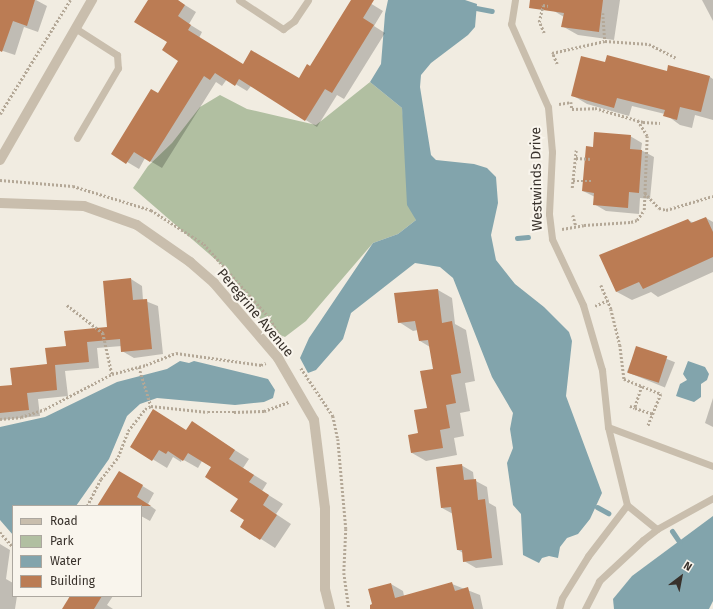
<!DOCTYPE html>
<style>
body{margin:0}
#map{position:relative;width:713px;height:609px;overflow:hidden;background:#f1ece1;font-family:"Fira Sans",sans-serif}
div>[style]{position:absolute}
.green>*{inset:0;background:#b1bfa1}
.water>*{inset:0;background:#82a4ac}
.shadow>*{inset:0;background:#0003;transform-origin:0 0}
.stream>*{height:5px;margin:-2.5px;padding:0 2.5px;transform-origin:2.5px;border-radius:2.5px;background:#82a4ac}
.building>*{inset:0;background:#bb7c54;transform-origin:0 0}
.path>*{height:2.5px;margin-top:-1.25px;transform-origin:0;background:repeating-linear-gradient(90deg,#b4a897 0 2px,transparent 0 4px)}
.service>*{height:7px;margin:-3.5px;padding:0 3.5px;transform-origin:3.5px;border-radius:3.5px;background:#c9bead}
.minor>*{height:10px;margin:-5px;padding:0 5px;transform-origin:5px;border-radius:5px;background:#c9bead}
span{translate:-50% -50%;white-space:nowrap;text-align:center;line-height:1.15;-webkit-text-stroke:4px #f9f5ed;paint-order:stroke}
.street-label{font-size:14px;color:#38312b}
.legend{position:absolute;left:12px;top:505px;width:130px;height:92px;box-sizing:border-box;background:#f9f5ed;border:1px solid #aca79f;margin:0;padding:5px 7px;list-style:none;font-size:12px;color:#38312b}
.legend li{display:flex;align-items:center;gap:8px;height:20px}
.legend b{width:20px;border:1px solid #aca79f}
.north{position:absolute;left:661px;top:557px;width:40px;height:40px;-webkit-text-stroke:3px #f9f5ed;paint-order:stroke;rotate:32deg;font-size:11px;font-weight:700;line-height:16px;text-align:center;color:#38312b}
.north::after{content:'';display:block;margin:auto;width:14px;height:18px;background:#38312b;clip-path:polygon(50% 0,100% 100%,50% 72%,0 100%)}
</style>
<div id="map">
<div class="green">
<i style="clip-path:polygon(370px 82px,402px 108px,416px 220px,398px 234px,373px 243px,306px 321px,285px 337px,268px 330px,223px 266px,133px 188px,148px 166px,172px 143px,200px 107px,220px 95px,247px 109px,316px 125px)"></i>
</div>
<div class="water">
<i style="clip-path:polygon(388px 0,465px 0,477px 4px,475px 27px,468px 35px,431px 63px,421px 75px,420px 87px,431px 155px,436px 160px,474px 164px,487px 168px,496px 177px,498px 203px,491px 235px,496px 260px,515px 284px,544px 307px,569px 332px,572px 341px,566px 396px,602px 493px,590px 519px,578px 534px,567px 538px,560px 547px,558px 558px,549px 556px,542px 558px,539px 563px,523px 555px,521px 514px,513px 505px,507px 463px,513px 448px,510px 429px,513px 413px,492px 377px,453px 278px,440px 267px,415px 263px,351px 313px,343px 339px,316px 370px,308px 373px,300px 358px,309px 338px,373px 243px,398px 234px,416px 220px,407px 205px,402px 108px,370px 82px,381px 64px,385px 14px)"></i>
<i style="clip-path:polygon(180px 361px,189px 363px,194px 361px,268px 379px,275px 390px,273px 398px,264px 402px,235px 405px,157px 398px,140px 404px,127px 416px,109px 459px,76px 506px,13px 506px,13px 535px,0 520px,0 427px,45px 417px,117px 382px,167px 369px)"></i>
<i style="clip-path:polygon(688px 361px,705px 367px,709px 374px,707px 380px,701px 384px,701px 397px,694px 402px,676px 396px,680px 384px,687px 380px,683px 374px)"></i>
<i style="clip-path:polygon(713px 516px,713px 601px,709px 609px,614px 609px,613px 599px,632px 576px)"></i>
</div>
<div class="shadow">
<i style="clip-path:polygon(0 0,36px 0,47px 6px,38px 32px,24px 27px,15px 55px,0 50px)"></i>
<i style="clip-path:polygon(149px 0,177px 0,196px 12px,189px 24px,202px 32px,199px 38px,243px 65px,299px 79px,310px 67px,352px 0,365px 0,383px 11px,374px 26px,385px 33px,344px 99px,337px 95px,317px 127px,251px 86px,247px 91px,227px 79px,222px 86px,216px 82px,162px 168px,145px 158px,139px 169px,112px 153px,158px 94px,180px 60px)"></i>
<i style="clip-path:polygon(555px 0,620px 0,614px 40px,578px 35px,562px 26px,564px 17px,554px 11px)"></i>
<i style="clip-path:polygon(702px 0,713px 0,713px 21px)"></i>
<i style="clip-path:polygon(606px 64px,667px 72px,669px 66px,710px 77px,713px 79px,713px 120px,695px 115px,692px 128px,680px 125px,665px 114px,632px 106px,629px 116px,587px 104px,572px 95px)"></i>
<i style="clip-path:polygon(630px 136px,642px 143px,641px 150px,654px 157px,650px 199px,640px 198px,639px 214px,606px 211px,594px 204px,595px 197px,583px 191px)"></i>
<i style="clip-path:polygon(706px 218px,713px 222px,713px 272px,658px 297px,651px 292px,632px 300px,617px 292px,601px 256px,688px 220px,694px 223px)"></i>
<i style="clip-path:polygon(131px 279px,142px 286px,143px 300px,158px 306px,163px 354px,134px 358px,122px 351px,122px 346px,97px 348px,99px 368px,65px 371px,68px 396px,38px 399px,40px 416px,0 420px,0 387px,13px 386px,48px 365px,67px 346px,108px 328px)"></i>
<i style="clip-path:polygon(438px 290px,452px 298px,455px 324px,466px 330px,475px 381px,465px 383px,470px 411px,460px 413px,464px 436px,454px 438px,457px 455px,426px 461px,412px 453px,428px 409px,434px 370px,430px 347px,420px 341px,418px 330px,413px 331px,399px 322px)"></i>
<i style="left:637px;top:347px;width:41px;height:27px;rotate:22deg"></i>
<i style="clip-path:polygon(713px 398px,713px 427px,705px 423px)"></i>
<i style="clip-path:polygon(192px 423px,249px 459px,243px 468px,267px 483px,262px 491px,283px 504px,276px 514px,291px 524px,275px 548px,241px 526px,246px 520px,239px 499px,212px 467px,202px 461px,198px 468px,182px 459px,181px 462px,173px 457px,167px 468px,131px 446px,187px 431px)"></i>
<i style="clip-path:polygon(461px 465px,473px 472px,474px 480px,487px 487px,489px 503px,496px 507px,503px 565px,476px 568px,464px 561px,463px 553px,458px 550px,453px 514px,442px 508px)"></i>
<i style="clip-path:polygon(131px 479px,154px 493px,148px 504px,156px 510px,150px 521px,141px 516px,141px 506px,99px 506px)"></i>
<i style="clip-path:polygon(0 544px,10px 550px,6px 579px,13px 583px,13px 596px,17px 596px,15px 609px,0 609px)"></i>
<i style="clip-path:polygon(391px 584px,403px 591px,404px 596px,452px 584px,480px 595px,483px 609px,375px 609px)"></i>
<i style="clip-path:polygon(72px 596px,113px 596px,107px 605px,113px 609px,63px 609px)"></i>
</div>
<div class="stream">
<i style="left:476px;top:8px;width:16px;rotate:11deg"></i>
<i style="left:517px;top:238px;width:11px;rotate:-5deg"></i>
<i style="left:597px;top:507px;width:13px;rotate:29deg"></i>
<i style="left:672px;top:531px;width:14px;rotate:56deg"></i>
</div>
<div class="building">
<i style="clip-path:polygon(0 0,35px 0,27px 26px,13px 21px,2px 52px,0 51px)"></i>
<i style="clip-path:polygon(148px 0,178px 0,185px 5px,178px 16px,191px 25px,188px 30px,243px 64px,251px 50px,299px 78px,307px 64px,310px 66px,351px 0,374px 0,363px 18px,374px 25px,332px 93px,325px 89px,305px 121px,239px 79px,235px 86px,215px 73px,210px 80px,204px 76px,150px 162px,134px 152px,126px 164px,111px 154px,151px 89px,158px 93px,178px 61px,162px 50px,167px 42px,134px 22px)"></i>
<i style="clip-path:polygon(530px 0,603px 0,599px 32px,561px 27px,564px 13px,529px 8px)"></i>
<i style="clip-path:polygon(607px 55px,667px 71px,668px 65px,710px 76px,701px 112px,680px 107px,677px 120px,663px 116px,665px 110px,617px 98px,614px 108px,571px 96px,581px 56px,605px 62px)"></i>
<i style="clip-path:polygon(594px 132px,631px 135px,630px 149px,642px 150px,639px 193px,629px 192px,628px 208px,593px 205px,594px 193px,582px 191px,586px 146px,593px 147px)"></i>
<i style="clip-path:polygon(706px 217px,713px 232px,713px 257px,643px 289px,639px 282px,616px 292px,599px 255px,688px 219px,691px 223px)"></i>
<i style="clip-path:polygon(131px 278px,133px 300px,147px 299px,152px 349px,121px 352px,120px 339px,87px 342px,89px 362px,55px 365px,57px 390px,27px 393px,29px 410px,0 413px,0 386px,12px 385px,10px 368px,47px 364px,45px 348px,66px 346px,64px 331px,107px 327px,103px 281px)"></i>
<i style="clip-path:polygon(438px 289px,442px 323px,452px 321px,461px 373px,451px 375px,456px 403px,446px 405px,450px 428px,440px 430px,443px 448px,411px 453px,408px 435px,418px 433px,414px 410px,427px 408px,420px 371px,433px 369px,428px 340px,419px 341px,415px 321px,398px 323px,394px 293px)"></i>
<i style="left:636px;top:346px;width:33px;height:28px;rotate:18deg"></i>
<i style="clip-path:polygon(153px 409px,186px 430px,192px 421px,235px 450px,229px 459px,254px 475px,249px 482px,269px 495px,263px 505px,277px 515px,260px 540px,240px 527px,244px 520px,230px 511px,238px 499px,205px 477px,211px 467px,188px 453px,183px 461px,168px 451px,166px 454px,159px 450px,152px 461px,130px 447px)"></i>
<i style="clip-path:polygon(462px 464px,464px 480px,476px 479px,478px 500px,485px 499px,492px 558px,463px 562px,462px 550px,457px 550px,451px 507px,441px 508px,436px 467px)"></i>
<i style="clip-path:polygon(119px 471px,143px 485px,137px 497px,151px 506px,97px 506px)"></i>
<i style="clip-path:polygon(452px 582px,455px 591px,468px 587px,474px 609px,370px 609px,370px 605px,372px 604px,368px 589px,391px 583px,395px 598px)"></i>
<i style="clip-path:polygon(70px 596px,102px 596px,94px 609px,62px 609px)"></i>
</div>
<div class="path">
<i style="left:603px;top:13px;width:28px;rotate:86deg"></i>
<i style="left:544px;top:33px;width:12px;rotate:-114deg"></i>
<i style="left:539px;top:22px;width:17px;rotate:-77deg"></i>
<i style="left:543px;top:5px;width:5px;rotate:11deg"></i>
<i style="left:557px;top:64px;width:12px;rotate:-114deg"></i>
<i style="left:552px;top:53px;width:54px;rotate:-12.8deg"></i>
<i style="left:605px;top:41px;width:44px;rotate:3.9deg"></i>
<i style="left:649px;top:44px;width:30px;rotate:27deg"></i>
<i style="left:559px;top:104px;width:12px;rotate:-9deg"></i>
<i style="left:571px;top:102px;width:7px;rotate:82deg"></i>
<i style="left:572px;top:109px;width:23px;rotate:-2deg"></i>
<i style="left:595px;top:108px;width:50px;rotate:16.3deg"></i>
<i style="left:643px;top:122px;width:17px;rotate:3deg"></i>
<i style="left:0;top:114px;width:134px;rotate:-58.4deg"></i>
<i style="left:576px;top:158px;width:16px;rotate:4deg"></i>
<i style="left:0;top:180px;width:73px;rotate:4.7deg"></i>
<i style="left:73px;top:186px;width:82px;rotate:17.1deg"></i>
<i style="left:151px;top:210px;width:63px;rotate:32.7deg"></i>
<i style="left:204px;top:244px;width:96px;rotate:48.4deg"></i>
<i style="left:268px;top:316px;width:36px;rotate:58deg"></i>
<i style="left:573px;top:181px;width:18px"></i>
<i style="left:572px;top:188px;width:38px;rotate:-84deg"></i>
<i style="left:645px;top:193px;width:21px;rotate:47deg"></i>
<i style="left:659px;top:208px;width:7px;rotate:16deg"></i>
<i style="left:666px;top:210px;width:49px;rotate:-16.6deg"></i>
<i style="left:573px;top:215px;width:11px;rotate:75deg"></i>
<i style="left:562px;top:229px;width:22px;rotate:-10deg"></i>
<i style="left:584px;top:225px;width:47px;rotate:-3.7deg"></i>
<i style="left:631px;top:222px;width:6px;rotate:-18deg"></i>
<i style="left:637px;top:220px;width:12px;rotate:-55deg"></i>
<i style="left:644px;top:210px;width:74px;rotate:-87.7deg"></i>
<i style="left:647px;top:136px;width:19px;rotate:-122deg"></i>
<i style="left:601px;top:285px;width:26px;rotate:67deg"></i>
<i style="left:611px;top:309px;width:37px;rotate:76deg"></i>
<i style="left:620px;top:345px;width:34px;rotate:83deg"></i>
<i style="left:624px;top:379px;width:40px;rotate:22deg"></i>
<i style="left:661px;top:394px;width:35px;rotate:112deg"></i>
<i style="left:67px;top:305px;width:46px;rotate:37.9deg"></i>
<i style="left:103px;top:333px;width:42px;rotate:77.6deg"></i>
<i style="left:595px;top:306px;width:14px;rotate:-25deg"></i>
<i style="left:139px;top:367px;width:41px;rotate:72.9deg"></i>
<i style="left:301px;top:368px;width:58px;rotate:56.3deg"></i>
<i style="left:333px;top:416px;width:24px;rotate:78deg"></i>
<i style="left:338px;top:439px;width:90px;rotate:84.9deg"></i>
<i style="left:346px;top:529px;width:44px;rotate:92.6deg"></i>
<i style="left:344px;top:573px;width:36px;rotate:82deg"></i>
<i style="left:642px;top:386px;width:23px;rotate:108deg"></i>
<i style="left:635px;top:408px;width:19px;rotate:18deg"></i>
<i style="left:630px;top:406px;width:5px;rotate:22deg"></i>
<i style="left:0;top:419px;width:21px;rotate:-5deg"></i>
<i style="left:21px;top:417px;width:25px;rotate:-18deg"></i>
<i style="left:45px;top:409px;width:76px;rotate:-27.6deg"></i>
<i style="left:112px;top:374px;width:35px;rotate:-15deg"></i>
<i style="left:146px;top:365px;width:32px;rotate:-22deg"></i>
<i style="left:176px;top:353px;width:86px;rotate:8deg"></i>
<i style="left:261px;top:365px;width:5px;rotate:-22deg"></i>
<i style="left:87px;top:506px;width:30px;rotate:-63deg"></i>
<i style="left:101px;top:479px;width:28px;rotate:-52deg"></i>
<i style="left:118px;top:457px;width:28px;rotate:-69deg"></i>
<i style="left:128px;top:431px;width:28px;rotate:-52deg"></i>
<i style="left:145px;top:409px;width:7px;rotate:-27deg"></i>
<i style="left:151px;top:406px;width:57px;rotate:6deg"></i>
<i style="left:208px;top:412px;width:26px"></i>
<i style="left:234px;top:412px;width:30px;rotate:-2deg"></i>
<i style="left:264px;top:411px;width:27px;rotate:-20deg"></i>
<i style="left:0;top:532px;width:20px;rotate:49deg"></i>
</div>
<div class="service">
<i style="left:239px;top:0;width:53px;rotate:33.4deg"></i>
<i style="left:283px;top:29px;width:14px;rotate:-36deg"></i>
<i style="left:294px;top:21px;width:25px;rotate:-56deg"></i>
<i style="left:515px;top:0;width:24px;rotate:99deg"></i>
<i style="left:511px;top:24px;width:91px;rotate:66deg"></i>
<i style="left:548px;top:107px;width:45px;rotate:84.9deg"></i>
<i style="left:552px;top:152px;width:62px;rotate:92.8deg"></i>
<i style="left:549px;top:214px;width:25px;rotate:83deg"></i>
<i style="left:552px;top:239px;width:73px;rotate:64.8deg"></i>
<i style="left:583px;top:305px;width:68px;rotate:73.7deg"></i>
<i style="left:602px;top:370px;width:57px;rotate:84deg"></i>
<i style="left:608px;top:427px;width:80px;rotate:76.3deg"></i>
<i style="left:75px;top:28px;width:50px;rotate:32.7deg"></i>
<i style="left:117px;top:55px;width:13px;rotate:86deg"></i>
<i style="left:118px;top:68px;width:81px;rotate:120.4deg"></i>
<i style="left:608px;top:427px;width:112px;rotate:20.4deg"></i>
<i style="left:627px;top:505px;width:38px;rotate:39deg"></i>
<i style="left:559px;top:609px;width:11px;rotate:-75deg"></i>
<i style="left:562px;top:598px;width:49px;rotate:-58.2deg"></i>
<i style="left:588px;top:556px;width:64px;rotate:-52.6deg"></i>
<i style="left:585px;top:609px;width:31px;rotate:-63deg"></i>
<i style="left:599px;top:581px;width:60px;rotate:-43deg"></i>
<i style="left:643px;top:540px;width:18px;rotate:-38deg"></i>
<i style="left:657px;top:529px;width:64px;rotate:-29deg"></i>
</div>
<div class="minor">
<i style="left:0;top:160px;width:185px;rotate:-60.1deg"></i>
<i style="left:0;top:203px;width:84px;rotate:2deg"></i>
<i style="left:84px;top:206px;width:56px;rotate:19.7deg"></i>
<i style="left:137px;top:225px;width:65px;rotate:34.9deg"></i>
<i style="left:190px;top:262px;width:32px;rotate:41deg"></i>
<i style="left:214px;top:283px;width:99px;rotate:49.5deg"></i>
<i style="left:278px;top:358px;width:72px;rotate:59.9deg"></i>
<i style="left:314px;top:420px;width:89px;rotate:82.9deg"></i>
<i style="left:325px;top:508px;width:81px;rotate:90deg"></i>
<i style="left:325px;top:589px;width:21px;rotate:76deg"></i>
</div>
<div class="street-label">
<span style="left:537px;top:179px;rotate:-91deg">Westwinds Drive</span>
<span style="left:255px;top:313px;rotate:50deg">Peregrine Avenue</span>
</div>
<ul class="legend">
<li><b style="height:5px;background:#c9bead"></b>Road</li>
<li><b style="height:11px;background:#b1bfa1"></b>Park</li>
<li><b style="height:11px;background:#82a4ac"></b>Water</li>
<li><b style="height:11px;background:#bb7c54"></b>Building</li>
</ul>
<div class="north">N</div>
</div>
